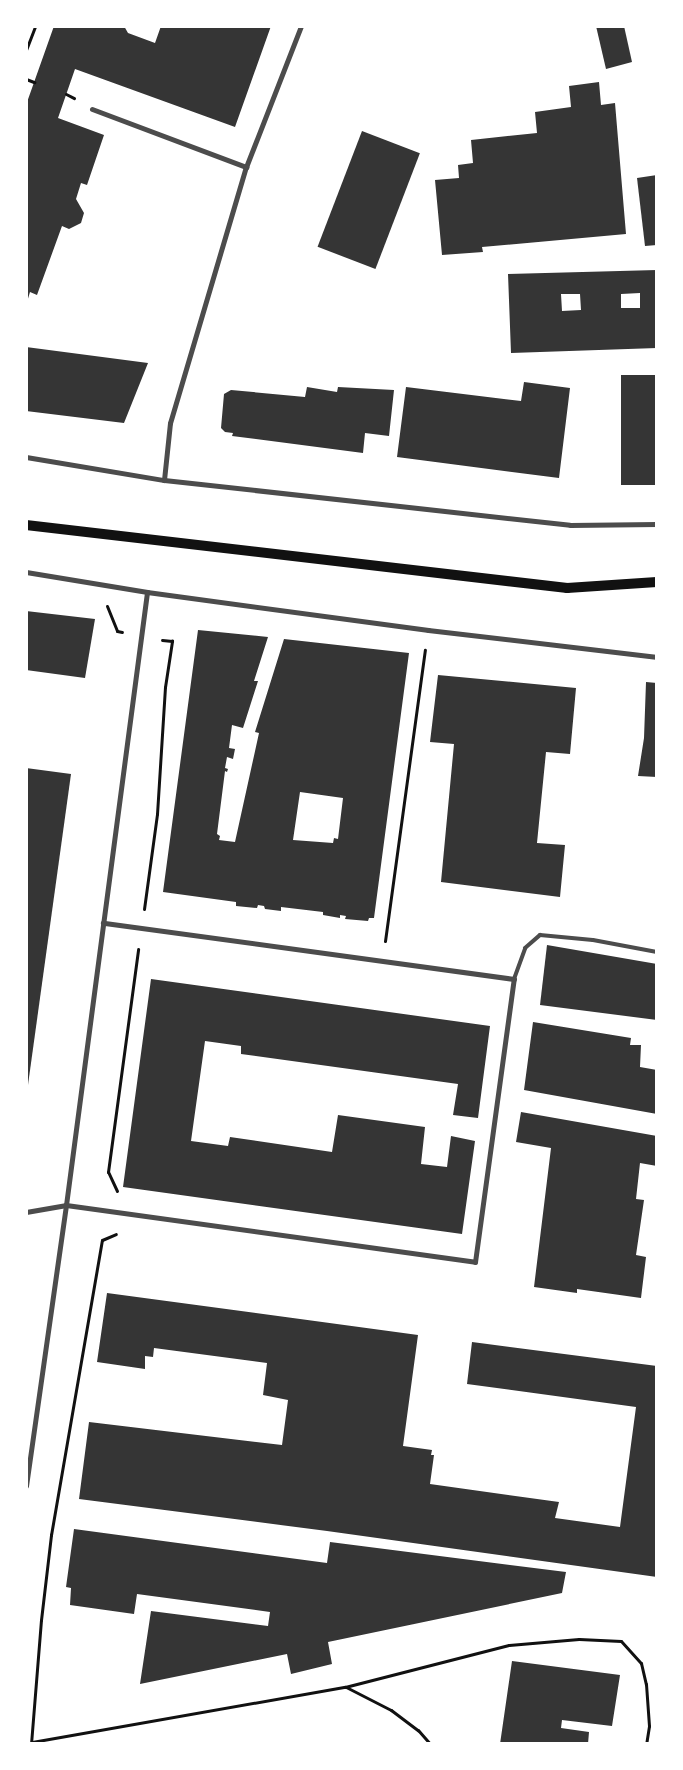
<!DOCTYPE html>
<style>
body{margin:0}
#map{position:relative;width:683px;height:1770px;overflow:hidden;background:#fff;font-family:"Fira Sans",sans-serif}
div>[style]{position:absolute}
.building>*{inset:0;background:#353535;transform-origin:0 0}
.path>*{height:3px;margin:-1.5px;padding:0 1.5px;transform-origin:1.5px;border-radius:1.5px;background:#111}
.service>*{height:4px;margin:-2px;padding:0 2px;transform-origin:2px;border-radius:2px;background:#4c4c4c}
.minor>*{height:5px;margin:-2.5px;padding:0 2.5px;transform-origin:2.5px;border-radius:2.5px;background:#4c4c4c}
.secondary>*{height:10px;margin:-5px;padding:0 5px;transform-origin:5px;border-radius:5px;background:#111}
span{translate:-50% -50%;white-space:nowrap;text-align:center;line-height:1.15;-webkit-text-stroke:4.5px #fff;paint-order:stroke}
.frame{position:absolute;inset:0;border:28px solid #fff;pointer-events:none}
</style>
<div id="map">
<div class="building">
<i style="clip-path:polygon(54px 26px,124px 26px,128px 33px,155px 43px,161px 26px,271px 26px,235px 127px,75px 69px,58px 118px,104px 135px,87px 185px,81px 183px,76px 199px,84px 213px,81px 223px,69px 229px,62px 226px,37px 295px,30px 292px,27px 302px,26px 105px)"></i>
<i style="clip-path:polygon(596px 26px,624px 26px,632px 62px,606px 69px)"></i>
<i style="clip-path:polygon(599px 82px,601px 105px,615px 103px,626px 234px,482px 247px,483px 252px,442px 255px,435px 180px,459px 178px,458px 165px,473px 163px,471px 140px,537px 133px,535px 112px,571px 107px,569px 86px)"></i>
<i style="left:362px;top:131px;width:62px;height:124px;rotate:21deg"></i>
<i style="clip-path:polygon(657px 175px,657px 245px,645px 246px,637px 178px)"></i>
<i style="clip-path:polygon(evenodd,657px 270px,657px 348px,511px 353px,508px 274px,657px 270px,640px 293px,640px 308px,621px 308px,621px 294px,640px 293px,657px 270px,561px 294px,580px 294px,581px 310px,562px 311px,561px 294px)"></i>
<i style="clip-path:polygon(26px 347px,148px 363px,124px 423px,26px 411px)"></i>
<i style="left:657px;top:375px;width:110px;height:36px;rotate:90deg"></i>
<i style="clip-path:polygon(524px 382px,570px 388px,559px 478px,397px 457px,406px 387px,521px 401px)"></i>
<i style="clip-path:polygon(307px 387px,337px 392px,338px 387px,394px 390px,389px 436px,365px 433px,363px 453px,232px 436px,233px 433px,225px 432px,221px 428px,224px 394px,231px 390px,305px 397px)"></i>
<i style="clip-path:polygon(26px 611px,95px 619px,85px 678px,26px 670px)"></i>
<i style="clip-path:polygon(evenodd,198px 630px,268px 637px,254px 681px,258px 681px,243px 728px,232px 725px,229px 748px,235px 749px,233px 759px,227px 757px,225px 768px,228px 769px,227px 772px,225px 771px,217px 834px,220px 836px,219px 840px,235px 842px,259px 733px,255px 732px,284px 639px,409px 653px,374px 918px,369px 918px,368px 921px,345px 919px,346px 916px,340px 915px,340px 918px,323px 915px,323px 912px,281px 907px,281px 911px,265px 909px,264px 906px,258px 905px,257px 908px,236px 906px,236px 902px,163px 892px,198px 630px,300px 792px,343px 798px,338px 839px,334px 838px,333px 843px,293px 840px,300px 792px)"></i>
<i style="clip-path:polygon(438px 675px,576px 688px,570px 754px,546px 752px,537px 843px,565px 845px,560px 897px,441px 882px,454px 744px,430px 742px)"></i>
<i style="clip-path:polygon(646px 682px,657px 683px,657px 777px,638px 776px,644px 738px)"></i>
<i style="clip-path:polygon(26px 768px,71px 774px,27px 1092px,26px 1092px)"></i>
<i style="clip-path:polygon(547px 945px,657px 964px,657px 1020px,540px 1005px)"></i>
<i style="clip-path:polygon(151px 979px,490px 1026px,478px 1118px,453px 1115px,458px 1084px,241px 1054px,241px 1046px,205px 1041px,191px 1141px,228px 1146px,230px 1137px,332px 1152px,338px 1115px,425px 1127px,421px 1164px,447px 1167px,451px 1136px,475px 1141px,462px 1234px,123px 1187px)"></i>
<i style="clip-path:polygon(533px 1022px,631px 1038px,630px 1045px,641px 1045px,640px 1067px,657px 1070px,657px 1114px,524px 1090px)"></i>
<i style="clip-path:polygon(521px 1112px,657px 1136px,657px 1166px,640px 1163px,636px 1199px,644px 1200px,636px 1255px,646px 1257px,641px 1298px,577px 1289px,577px 1293px,534px 1287px,551px 1148px,516px 1142px)"></i>
<i style="clip-path:polygon(107px 1293px,418px 1335px,403px 1446px,432px 1450px,431px 1455px,434px 1455px,430px 1484px,559px 1502px,555px 1518px,620px 1527px,636px 1407px,467px 1384px,472px 1342px,657px 1366px,657px 1577px,327px 1531px,79px 1499px,89px 1422px,282px 1445px,288px 1400px,263px 1395px,267px 1363px,154px 1348px,153px 1357px,145px 1356px,145px 1369px,97px 1362px)"></i>
<i style="clip-path:polygon(74px 1529px,327px 1563px,330px 1542px,566px 1572px,562px 1593px,328px 1642px,332px 1664px,291px 1674px,287px 1654px,140px 1684px,151px 1611px,268px 1626px,270px 1612px,137px 1594px,134px 1614px,70px 1605px,71px 1588px,66px 1587px)"></i>
<i style="clip-path:polygon(512px 1661px,620px 1675px,612px 1726px,562px 1720px,561px 1728px,589px 1732px,588px 1744px,500px 1744px)"></i>
</div>
<div class="path">
<i style="left:26px;top:50px;width:26px;rotate:-69deg"></i>
<i style="left:26px;top:79px;width:9px;rotate:21deg"></i>
<i style="left:66px;top:94px;width:9px;rotate:27deg"></i>
<i style="left:107px;top:606px;width:27px;rotate:68deg"></i>
<i style="left:117px;top:631px;width:5px;rotate:11deg"></i>
<i style="left:144px;top:909px;width:96px;rotate:-82.2deg"></i>
<i style="left:157px;top:814px;width:127px;rotate:-86.4deg"></i>
<i style="left:165px;top:687px;width:47px;rotate:-81.3deg"></i>
<i style="left:172px;top:641px;width:10px;rotate:-174deg"></i>
<i style="left:385px;top:941px;width:294px;rotate:-82.2deg"></i>
<i style="left:117px;top:1191px;width:21px;rotate:-115deg"></i>
<i style="left:108px;top:1172px;width:225px;rotate:-82.3deg"></i>
<i style="left:346px;top:1687px;width:51px;rotate:27.1deg"></i>
<i style="left:391px;top:1710px;width:34px;rotate:37deg"></i>
<i style="left:418px;top:1730px;width:18px;rotate:49deg"></i>
<i style="left:32px;top:1742px;width:318px;rotate:-10deg"></i>
<i style="left:345px;top:1687px;width:169px;rotate:-14.4deg"></i>
<i style="left:509px;top:1645px;width:70px;rotate:-4.9deg"></i>
<i style="left:579px;top:1639px;width:42px;rotate:2.7deg"></i>
<i style="left:621px;top:1641px;width:30px;rotate:48deg"></i>
<i style="left:641px;top:1663px;width:22px;rotate:77deg"></i>
<i style="left:646px;top:1684px;width:42px;rotate:85.9deg"></i>
<i style="left:649px;top:1726px;width:18px;rotate:99deg"></i>
<i style="left:31px;top:1744px;width:124px;rotate:-85.4deg"></i>
<i style="left:41px;top:1620px;width:86px;rotate:-83.3deg"></i>
<i style="left:51px;top:1535px;width:299px;rotate:-80.2deg"></i>
<i style="left:102px;top:1240px;width:15px;rotate:-23deg"></i>
</div>
<div class="service">
<i style="left:514px;top:979px;width:33px;rotate:-70deg"></i>
<i style="left:525px;top:948px;width:20px;rotate:-41deg"></i>
<i style="left:540px;top:935px;width:53px;rotate:5.4deg"></i>
<i style="left:593px;top:940px;width:65px;rotate:10.6deg"></i>
</div>
<div class="minor">
<i style="left:92px;top:109px;width:165px;rotate:20.6deg"></i>
<i style="left:26px;top:457px;width:140px;rotate:9.5deg"></i>
<i style="left:164px;top:480px;width:408px;rotate:6.3deg"></i>
<i style="left:570px;top:525px;width:87px;rotate:-0.7deg"></i>
<i style="left:164px;top:480px;width:57px;rotate:-84deg"></i>
<i style="left:170px;top:423px;width:267px;rotate:-73.5deg"></i>
<i style="left:246px;top:167px;width:151px;rotate:-68.7deg"></i>
<i style="left:26px;top:572px;width:123px;rotate:9.4deg"></i>
<i style="left:147px;top:592px;width:284px;rotate:7.7deg"></i>
<i style="left:428px;top:630px;width:231px;rotate:6.7deg"></i>
<i style="left:26px;top:1212px;width:41px;rotate:-9.9deg"></i>
<i style="left:66px;top:1205px;width:413px;rotate:7.9deg"></i>
<i style="left:475px;top:1262px;width:286px;rotate:-82.2deg"></i>
<i style="left:514px;top:979px;width:415px;rotate:-172.2deg"></i>
<i style="left:26px;top:1486px;width:284px;rotate:-81.9deg"></i>
<i style="left:66px;top:1205px;width:618px;rotate:-82.47deg"></i>
</div>
<div class="secondary">
<i style="left:26px;top:525px;width:545px;rotate:6.64deg"></i>
<i style="left:567px;top:588px;width:90px;rotate:-3.8deg"></i>
</div>
<div class="frame"></div>
</div>
